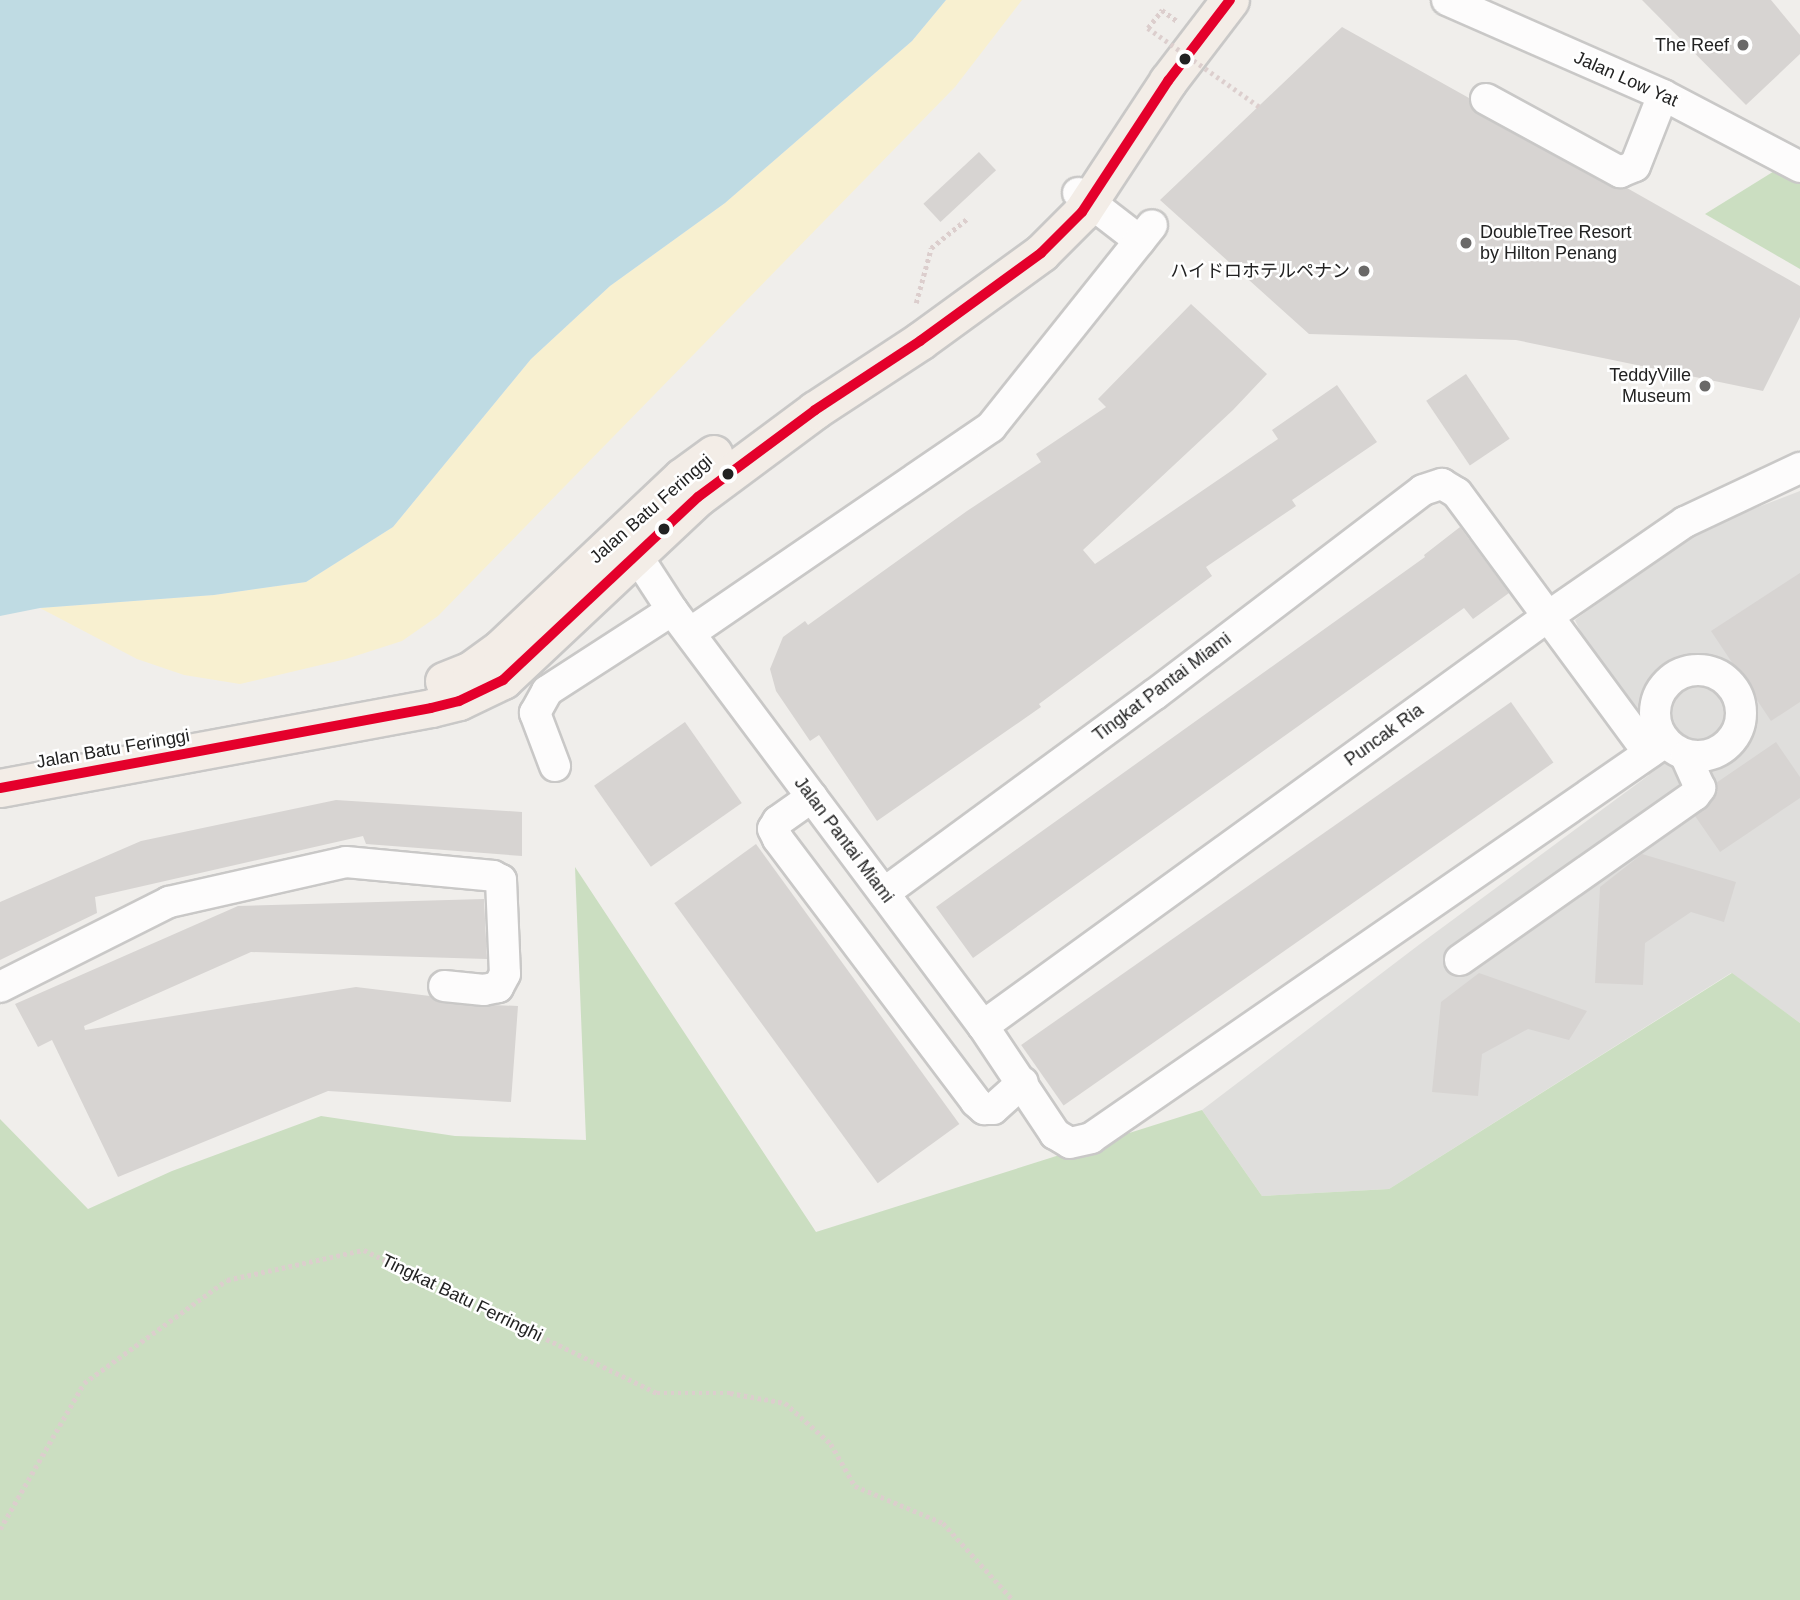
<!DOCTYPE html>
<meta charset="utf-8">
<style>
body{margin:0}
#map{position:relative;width:1800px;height:1600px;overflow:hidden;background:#f0eeeb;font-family:Arial,"Noto Sans JP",sans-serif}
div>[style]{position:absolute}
.residential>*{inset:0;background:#dfdedc}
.forest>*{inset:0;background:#cbdec1}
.sand>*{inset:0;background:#f8f0d0}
.water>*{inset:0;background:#bfdbe3}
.building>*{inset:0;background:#d7d4d2;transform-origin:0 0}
.path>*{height:4.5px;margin-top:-2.25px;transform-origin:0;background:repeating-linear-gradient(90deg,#dccecd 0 3.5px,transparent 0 7px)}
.roads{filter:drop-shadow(2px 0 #c9c8c7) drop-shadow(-2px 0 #c9c8c7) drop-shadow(0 2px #c9c8c7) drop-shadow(0 -2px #c9c8c7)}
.minor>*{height:30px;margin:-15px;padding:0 15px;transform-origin:15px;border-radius:15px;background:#fdfcfc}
.minor>.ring{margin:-15px;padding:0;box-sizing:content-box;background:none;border:30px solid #fdfcfc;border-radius:50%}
.major>*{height:37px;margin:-18.5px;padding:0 18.5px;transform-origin:18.5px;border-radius:18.5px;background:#f3ede7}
.path-bridge>*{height:4.5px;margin-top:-2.25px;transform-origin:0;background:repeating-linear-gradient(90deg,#dccecd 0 3.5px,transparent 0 7px)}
.bus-1>*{height:10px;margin:-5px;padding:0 5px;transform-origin:5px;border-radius:5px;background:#e4002b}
.dots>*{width:19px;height:19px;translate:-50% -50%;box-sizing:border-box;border:4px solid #fff;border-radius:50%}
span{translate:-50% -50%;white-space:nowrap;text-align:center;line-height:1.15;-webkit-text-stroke:5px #fff;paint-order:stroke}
.poi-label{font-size:18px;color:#222}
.right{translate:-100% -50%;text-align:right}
.left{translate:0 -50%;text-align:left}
.street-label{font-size:18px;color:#222}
</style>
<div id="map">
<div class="residential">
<i style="clip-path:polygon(1800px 491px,1800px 1023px,1731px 973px,1389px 1189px,1262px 1196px,1202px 1110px,1420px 944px,1649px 775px,1575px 620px,1690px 533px)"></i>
</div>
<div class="forest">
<i style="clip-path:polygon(1800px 155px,1800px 269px,1705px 214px)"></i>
<i style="clip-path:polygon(575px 867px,816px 1232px,1202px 1110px,1262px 1196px,1389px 1189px,1732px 973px,1800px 1023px,1800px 1600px,0 1600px,0 1119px,88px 1209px,172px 1171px,321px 1116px,455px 1136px,586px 1140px)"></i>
</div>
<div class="sand">
<i style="clip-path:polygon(946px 0,1022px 0,955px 87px,438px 616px,402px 641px,346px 659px,240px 684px,184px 675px,137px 659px,40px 608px,214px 595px,306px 582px,393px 527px,531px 359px,610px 286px,725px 203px,912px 41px)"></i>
</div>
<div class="water">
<i style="clip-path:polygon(0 0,946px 0,912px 41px,725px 203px,610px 286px,531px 359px,393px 527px,306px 582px,214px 595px,40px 608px,0 616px)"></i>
</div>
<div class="building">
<i style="clip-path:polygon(1642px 0,1771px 0,1800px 35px,1800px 54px,1746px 105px)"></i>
<i style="clip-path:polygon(1342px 27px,1469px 98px,1471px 108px,1478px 114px,1612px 187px,1627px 188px,1800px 286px,1800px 317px,1763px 391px,1516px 340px,1309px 334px,1160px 200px)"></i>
<i style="left:979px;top:152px;width:25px;height:76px;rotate:47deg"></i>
<i style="clip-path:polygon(1191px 304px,1267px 374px,1233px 410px,1083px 550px,1095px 564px,1278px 439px,1272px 430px,1337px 385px,1377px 442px,1292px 500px,1296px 506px,1206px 567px,1212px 576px,1039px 704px,1041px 707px,877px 821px,819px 735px,810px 741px,776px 691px,770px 669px,783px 637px,805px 621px,808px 625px,967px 511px,1041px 462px,1036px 454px,1106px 407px,1098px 399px)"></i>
<i style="left:1466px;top:374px;width:78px;height:48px;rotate:56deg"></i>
<i style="clip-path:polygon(1460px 527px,1509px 593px,1473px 619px,1464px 608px,973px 958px,936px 907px,1425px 557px,1424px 555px)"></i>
<i style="clip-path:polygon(1800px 573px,1800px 702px,1771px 721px,1711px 631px)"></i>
<i style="left:1511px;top:702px;width:74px;height:598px;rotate:55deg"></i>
<i style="left:685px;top:722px;width:99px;height:111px;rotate:55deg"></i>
<i style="clip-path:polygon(1776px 742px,1800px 777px,1800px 798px,1720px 852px,1695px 816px,1714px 798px,1716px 783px)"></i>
<i style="clip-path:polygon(336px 800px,522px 812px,522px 856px,366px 844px,363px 836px,95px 897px,97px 913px,0 960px,0 902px,141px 841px)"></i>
<i style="left:756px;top:844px;width:346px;height:101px;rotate:54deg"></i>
<i style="clip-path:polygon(1642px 854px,1736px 882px,1724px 922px,1691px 912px,1645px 943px,1643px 985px,1595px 983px,1600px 887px)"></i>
<i style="clip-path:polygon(484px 899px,487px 959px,251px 952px,84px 1026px,85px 1030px,356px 987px,430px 996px,442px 1003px,518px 1006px,511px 1102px,328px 1091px,118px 1177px,52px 1040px,38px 1047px,15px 1004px,238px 906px)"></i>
<i style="clip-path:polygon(1479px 973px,1587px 1011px,1569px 1040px,1528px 1029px,1482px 1054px,1478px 1096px,1432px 1092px,1441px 1002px)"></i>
</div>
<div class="path">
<i style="left:1148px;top:28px;width:23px;rotate:-52deg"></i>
<i style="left:1162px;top:10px;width:19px;rotate:36deg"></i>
<i style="left:916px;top:303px;width:57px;rotate:-74.7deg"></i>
<i style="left:931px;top:248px;width:48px;rotate:-39deg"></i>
<i style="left:0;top:1529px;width:168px;rotate:-60.1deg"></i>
<i style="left:84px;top:1383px;width:176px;rotate:-35.8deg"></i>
<i style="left:227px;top:1280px;width:140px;rotate:-12.4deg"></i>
<i style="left:364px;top:1250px;width:326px;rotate:26deg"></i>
<i style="left:657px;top:1393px;width:73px"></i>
<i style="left:730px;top:1393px;width:56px;rotate:10.3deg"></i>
<i style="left:785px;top:1403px;width:62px;rotate:41.7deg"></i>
<i style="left:831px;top:1444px;width:48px;rotate:60.3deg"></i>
<i style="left:855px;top:1486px;width:95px;rotate:22.8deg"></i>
<i style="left:943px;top:1523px;width:104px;rotate:47.7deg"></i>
</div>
<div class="roads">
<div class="minor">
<i style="left:1447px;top:0;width:236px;rotate:23.7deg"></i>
<i style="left:1663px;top:95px;width:155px;rotate:27.7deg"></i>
<i style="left:1486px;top:99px;width:153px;rotate:28.6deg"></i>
<i style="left:1620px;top:172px;width:16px;rotate:-22deg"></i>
<i style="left:1635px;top:166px;width:76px;rotate:-68.5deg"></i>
<i style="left:1078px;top:193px;width:78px;rotate:37.7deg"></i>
<i style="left:624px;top:536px;width:88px;rotate:57deg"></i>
<i style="left:672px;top:610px;width:519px;rotate:53.22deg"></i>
<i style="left:983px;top:1026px;width:130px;rotate:56.3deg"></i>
<i style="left:1055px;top:1134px;width:17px;rotate:31deg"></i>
<i style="left:1070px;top:1143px;width:22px;rotate:-13deg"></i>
<i style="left:1091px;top:1138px;width:697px;rotate:-34.6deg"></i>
<i style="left:690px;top:633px;width:365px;rotate:-34.4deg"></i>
<i style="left:991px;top:427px;width:258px;rotate:-51.4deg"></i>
<i class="ring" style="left:1655px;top:670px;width:56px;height:56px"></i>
<i style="left:555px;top:766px;width:57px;rotate:-110.7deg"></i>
<i style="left:535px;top:713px;width:25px;rotate:-61deg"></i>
<i style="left:547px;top:691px;width:149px;rotate:-32.9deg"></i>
<i style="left:812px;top:797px;width:42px;rotate:144.8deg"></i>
<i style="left:778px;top:821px;width:9px;rotate:122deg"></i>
<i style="left:773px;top:829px;width:11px;rotate:63deg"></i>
<i style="left:778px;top:839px;width:329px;rotate:53deg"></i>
<i style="left:976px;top:1102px;width:11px;rotate:41deg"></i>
<i style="left:984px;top:1109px;width:9px"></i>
<i style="left:993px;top:1109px;width:40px;rotate:-42deg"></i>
<i style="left:884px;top:893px;width:335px;rotate:-36.3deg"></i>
<i style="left:1154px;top:695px;width:338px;rotate:-37.3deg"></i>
<i style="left:1423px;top:490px;width:20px;rotate:-18deg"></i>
<i style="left:1442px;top:484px;width:17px;rotate:31deg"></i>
<i style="left:1457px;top:493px;width:323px;rotate:53.6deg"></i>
<i style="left:1460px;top:960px;width:287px;rotate:-35.1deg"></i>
<i style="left:1695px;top:795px;width:9px;rotate:-54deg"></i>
<i style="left:1700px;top:788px;width:35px;rotate:-114deg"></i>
<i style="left:0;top:987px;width:189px;rotate:-26.7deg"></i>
<i style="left:169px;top:902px;width:181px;rotate:-12.7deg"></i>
<i style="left:346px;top:862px;width:148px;rotate:5.4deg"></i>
<i style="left:493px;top:876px;width:9px;rotate:27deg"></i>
<i style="left:501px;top:880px;width:94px;rotate:87.6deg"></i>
<i style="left:505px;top:974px;width:15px;rotate:118deg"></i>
<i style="left:498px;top:987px;width:14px;rotate:168deg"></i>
<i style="left:484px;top:990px;width:40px;rotate:-174.3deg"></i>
<i style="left:983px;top:1026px;width:700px;rotate:-35.94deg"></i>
<i style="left:1550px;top:615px;width:164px;rotate:-34.6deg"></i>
<i style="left:1685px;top:522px;width:127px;rotate:-25.2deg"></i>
</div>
<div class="major">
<i style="left:444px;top:681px;width:29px;rotate:-22deg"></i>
<i style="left:471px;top:670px;width:37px;rotate:-36deg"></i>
<i style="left:501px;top:648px;width:249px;rotate:-43.4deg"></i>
<i style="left:682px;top:477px;width:39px;rotate:-36deg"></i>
<i style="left:0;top:788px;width:438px;rotate:-10.5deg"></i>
<i style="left:431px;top:708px;width:29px;rotate:-14deg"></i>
<i style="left:459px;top:701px;width:49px;rotate:-25.5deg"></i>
<i style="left:503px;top:680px;width:267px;rotate:-43.2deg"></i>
<i style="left:698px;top:497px;width:146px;rotate:-36.6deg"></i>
<i style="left:815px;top:410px;width:126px;rotate:-33.3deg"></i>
<i style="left:920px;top:341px;width:150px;rotate:-36deg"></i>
<i style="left:1041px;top:253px;width:58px;rotate:-45deg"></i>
<i style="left:1082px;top:212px;width:157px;rotate:-56.7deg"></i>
<i style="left:1168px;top:81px;width:102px;rotate:-52.6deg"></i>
</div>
</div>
<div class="path-bridge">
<i style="left:1148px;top:28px;width:137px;rotate:35.2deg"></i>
</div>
<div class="bus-1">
<i style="left:0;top:788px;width:438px;rotate:-10.5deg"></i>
<i style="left:431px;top:708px;width:29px;rotate:-14deg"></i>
<i style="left:459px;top:701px;width:49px;rotate:-25.5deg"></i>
<i style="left:503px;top:680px;width:267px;rotate:-43.2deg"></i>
<i style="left:698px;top:497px;width:146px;rotate:-36.6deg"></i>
<i style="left:815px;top:410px;width:126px;rotate:-33.3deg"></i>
<i style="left:920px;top:341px;width:150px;rotate:-36deg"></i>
<i style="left:1041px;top:253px;width:58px;rotate:-45deg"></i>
<i style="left:1082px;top:212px;width:157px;rotate:-56.7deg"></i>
<i style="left:1168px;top:81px;width:102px;rotate:-52.6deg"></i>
</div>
<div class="dots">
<i style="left:1743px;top:45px;background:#6a6968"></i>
<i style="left:1185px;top:59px;background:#222"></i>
<i style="left:1466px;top:243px;background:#6a6968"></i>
<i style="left:1364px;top:271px;background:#6a6968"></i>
<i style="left:1705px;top:386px;background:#6a6968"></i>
<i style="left:728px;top:474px;background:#222"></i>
<i style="left:664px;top:529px;background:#222"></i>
</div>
<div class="poi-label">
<span class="right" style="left:1729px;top:45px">The Reef</span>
<span class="left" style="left:1480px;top:243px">DoubleTree Resort<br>by Hilton Penang</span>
<span class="right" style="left:1350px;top:271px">ハイドロホテルペナン</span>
<span class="right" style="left:1691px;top:386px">TeddyVille<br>Museum</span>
</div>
<div class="street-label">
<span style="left:1626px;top:79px;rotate:24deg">Jalan Low Yat</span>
<span style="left:651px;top:509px;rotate:-41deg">Jalan Batu Feringgi</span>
<span style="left:1162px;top:687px;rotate:-37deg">Tingkat Pantai Miami</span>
<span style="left:1384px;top:735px;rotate:-36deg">Puncak Ria</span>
<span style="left:113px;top:749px;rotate:-10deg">Jalan Batu Feringgi</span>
<span style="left:844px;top:840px;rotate:53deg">Jalan Pantai Miami</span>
<span style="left:462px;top:1298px;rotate:26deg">Tingkat Batu Ferringhi</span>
</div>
</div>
